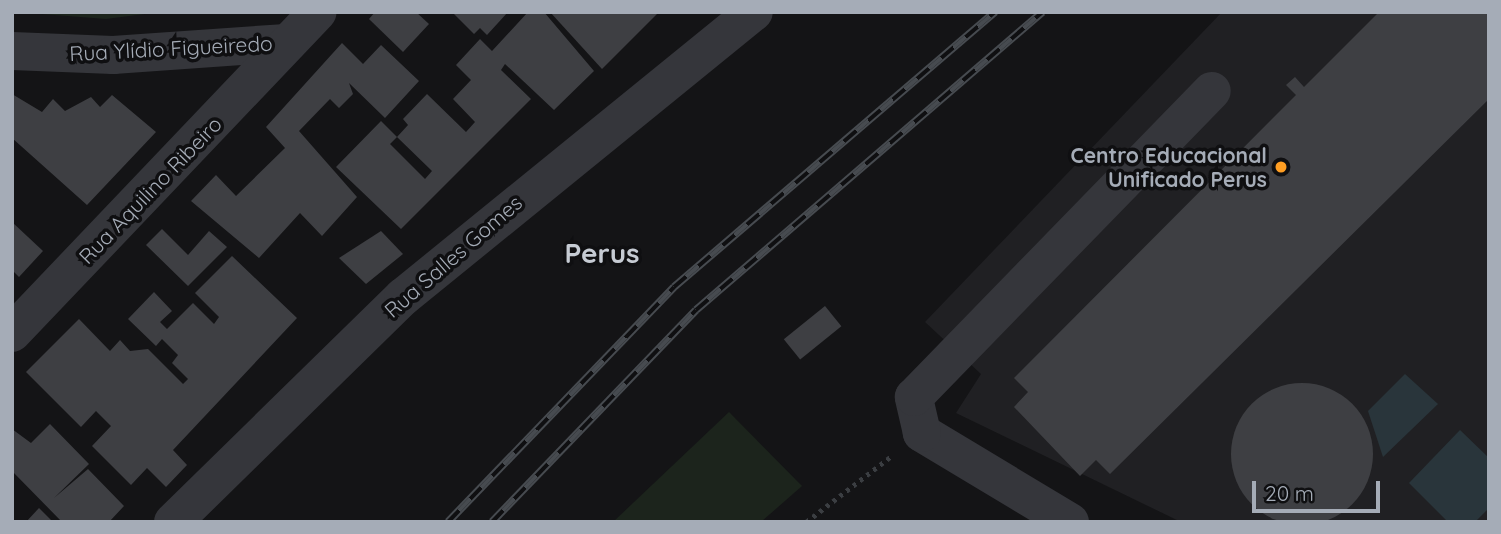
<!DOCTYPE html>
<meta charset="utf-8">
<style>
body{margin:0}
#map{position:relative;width:1501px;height:534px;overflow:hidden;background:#141416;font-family:Quicksand,sans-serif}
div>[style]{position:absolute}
.built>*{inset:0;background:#202023}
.green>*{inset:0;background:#1c241c}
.water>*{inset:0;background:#29353b}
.building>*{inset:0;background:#3e3f43;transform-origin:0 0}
.round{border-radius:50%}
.path>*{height:4.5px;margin-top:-2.25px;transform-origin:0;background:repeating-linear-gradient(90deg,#3b3e42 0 3.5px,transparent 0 8.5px)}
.minor>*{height:38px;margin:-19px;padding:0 19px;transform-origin:19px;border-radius:19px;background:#35363b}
.rail>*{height:8px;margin-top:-4px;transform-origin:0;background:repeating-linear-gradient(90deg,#0f0f11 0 16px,#474b50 0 32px);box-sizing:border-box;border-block:2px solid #474b50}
.dots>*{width:19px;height:19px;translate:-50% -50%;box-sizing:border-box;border:4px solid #0f0f11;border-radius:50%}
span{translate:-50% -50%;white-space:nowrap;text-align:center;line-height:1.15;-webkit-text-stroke:7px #0f0f11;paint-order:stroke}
.street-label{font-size:21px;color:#a5acb7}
.poi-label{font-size:21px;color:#a5acb7;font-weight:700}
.right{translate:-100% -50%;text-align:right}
.district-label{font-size:28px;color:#c6cbd3;font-weight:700}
.frame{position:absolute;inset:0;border:14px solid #a5acb7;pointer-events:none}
.scale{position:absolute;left:1252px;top:481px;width:128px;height:32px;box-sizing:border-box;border:4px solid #a5acb7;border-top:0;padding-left:9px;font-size:21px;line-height:24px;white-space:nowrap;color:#a5acb7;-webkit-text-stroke:5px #0f0f11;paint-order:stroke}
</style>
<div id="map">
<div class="built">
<i style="clip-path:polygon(1222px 12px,1489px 12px,1489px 522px,1181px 522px,956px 413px,981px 374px,925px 322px)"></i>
</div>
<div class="green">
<i style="clip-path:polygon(16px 12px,160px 12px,106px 19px)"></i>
<i style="clip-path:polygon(729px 412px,802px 486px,761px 522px,613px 522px)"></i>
</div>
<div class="water">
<i style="clip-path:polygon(1405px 374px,1438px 404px,1383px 457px,1368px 411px)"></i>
<i style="clip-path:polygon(1460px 430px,1489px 458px,1489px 508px,1475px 522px,1448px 522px,1409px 483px)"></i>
</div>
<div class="building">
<i style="clip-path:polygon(375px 12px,416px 12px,429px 24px,403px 52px,369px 19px)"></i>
<i style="clip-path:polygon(452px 12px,508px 12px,487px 35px,480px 28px,474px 34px)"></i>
<i style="clip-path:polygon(528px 12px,544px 12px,594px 71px,554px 110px,505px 64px,501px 70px,531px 99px,401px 229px,336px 167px,381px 121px,397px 137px,390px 144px,425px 179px,432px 171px,397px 137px,408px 125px,403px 119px,427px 94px,466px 132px,475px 122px,453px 99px,471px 80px,456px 65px,480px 39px,492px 51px)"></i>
<i style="clip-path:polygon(550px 12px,655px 12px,657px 14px,602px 69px)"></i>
<i style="clip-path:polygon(1379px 12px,1489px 12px,1489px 99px,1110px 474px,1096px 460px,1080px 476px,1014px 407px,1028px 392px,1014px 378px,1296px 95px,1286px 85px,1295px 77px,1304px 87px)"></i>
<i style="clip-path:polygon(342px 43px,363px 64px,381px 45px,419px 81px,385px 118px,349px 83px,353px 94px,339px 108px,330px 99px,299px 131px,357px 197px,322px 236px,300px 213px,259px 258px,191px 201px,216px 175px,236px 196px,285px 148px,266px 127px)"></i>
<i style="clip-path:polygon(12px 94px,42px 112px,53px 99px,65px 111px,91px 97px,100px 107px,112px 95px,156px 132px,87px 205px,12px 138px)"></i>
<i style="clip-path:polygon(12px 222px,43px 251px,19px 277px,12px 270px)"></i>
<i style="clip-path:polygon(162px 229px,188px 255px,209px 231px,227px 247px,188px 286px,146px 245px)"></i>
<i style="clip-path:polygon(381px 231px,403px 254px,366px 284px,339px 258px)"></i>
<i style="clip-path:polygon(232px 256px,297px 318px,173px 450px,187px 465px,166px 487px,147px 468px,131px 485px,92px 446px,111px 426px,96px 411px,81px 427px,26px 372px,79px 319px,110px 351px,120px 340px,130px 351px,148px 349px,183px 384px,188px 379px,172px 363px,178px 355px,162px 339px,156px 346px,128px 319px,154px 292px,172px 311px,160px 322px,167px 329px,193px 303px,214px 324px,219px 317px,195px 293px)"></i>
<i style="left:825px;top:306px;width:26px;height:53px;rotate:51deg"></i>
<i class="round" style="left:1231px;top:383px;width:142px;height:142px"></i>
<i style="clip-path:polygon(50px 424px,89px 464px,54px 498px,88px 469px,124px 506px,109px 522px,62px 522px,12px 471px,12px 429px,31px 443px)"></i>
<i style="clip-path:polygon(39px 508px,53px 522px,26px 522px)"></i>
</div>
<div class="path">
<i style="left:806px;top:522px;width:106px;rotate:-37.7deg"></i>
</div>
<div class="minor">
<i style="left:12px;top:51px;width:101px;rotate:2.3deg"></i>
<i style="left:113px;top:55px;width:170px;rotate:-4deg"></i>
<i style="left:12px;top:333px;width:443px;rotate:-46.4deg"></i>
<i style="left:173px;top:522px;width:322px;rotate:-44.4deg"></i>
<i style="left:403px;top:297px;width:452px;rotate:-39.1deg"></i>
<i style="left:1070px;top:522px;width:173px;rotate:-149deg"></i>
<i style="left:922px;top:433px;width:37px;rotate:-103deg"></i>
<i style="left:914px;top:397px;width:427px;rotate:-45.8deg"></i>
</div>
<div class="rail">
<i style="left:448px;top:522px;width:326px;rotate:-46.1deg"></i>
<i style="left:674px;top:287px;width:423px;rotate:-40.6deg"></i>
<i style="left:492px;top:522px;width:294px;rotate:-46.1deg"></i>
<i style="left:696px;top:310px;width:457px;rotate:-40.7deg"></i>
</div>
<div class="dots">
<i style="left:1281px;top:167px;background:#ff9e23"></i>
</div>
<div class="street-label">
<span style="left:171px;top:48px;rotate:-3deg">Rua Ylídio Figueiredo</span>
<span style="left:150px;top:190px;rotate:-46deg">Rua Aquilino Ribeiro</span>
<span style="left:453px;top:256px;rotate:-41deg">Rua Salles Gomes</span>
</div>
<div class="poi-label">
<span class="right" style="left:1267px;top:167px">Centro Educacional<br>Unificado Perus</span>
</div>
<div class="district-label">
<span style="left:602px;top:253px">Perus</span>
</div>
<div class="frame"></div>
<div class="scale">20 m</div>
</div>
